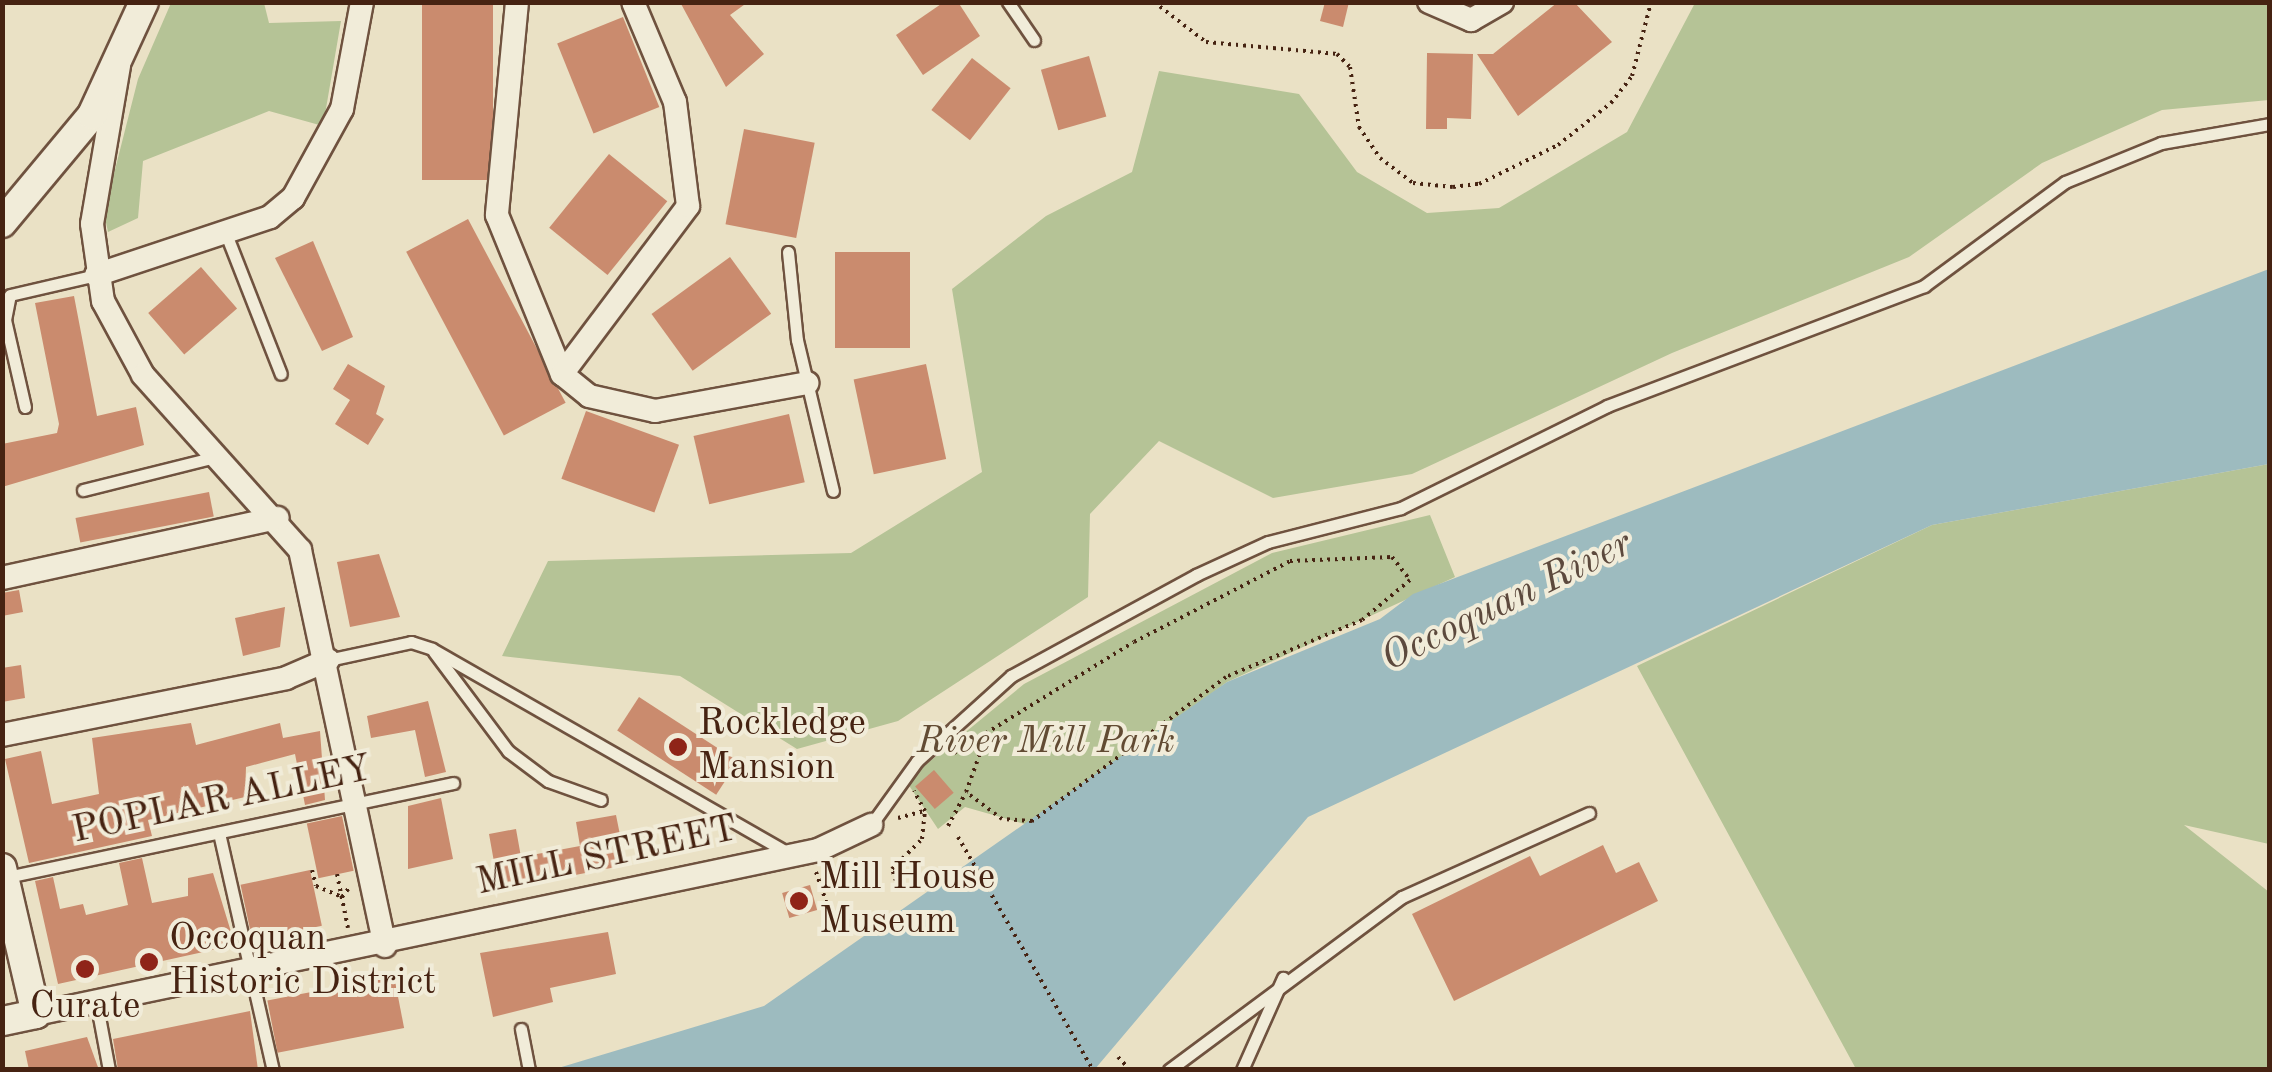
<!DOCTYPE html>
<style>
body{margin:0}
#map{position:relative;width:2272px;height:1072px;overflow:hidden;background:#eae1c5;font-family:"Old Standard TT",serif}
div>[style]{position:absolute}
.green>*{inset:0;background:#b5c396}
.water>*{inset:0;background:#9dbbbf}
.building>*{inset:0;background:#ca8b6e;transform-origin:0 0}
.path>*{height:4px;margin-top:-2px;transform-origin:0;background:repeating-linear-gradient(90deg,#462312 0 2.5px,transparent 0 7.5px)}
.roads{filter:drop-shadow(2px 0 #6f523f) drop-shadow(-2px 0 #6f523f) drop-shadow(0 2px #6f523f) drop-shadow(0 -2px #6f523f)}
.service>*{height:11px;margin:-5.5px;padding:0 5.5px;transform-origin:5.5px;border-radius:5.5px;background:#f1ecd9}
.minor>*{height:22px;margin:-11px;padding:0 11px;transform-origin:11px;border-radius:11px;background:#f1ecd9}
.tertiary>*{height:28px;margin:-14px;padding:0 14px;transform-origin:14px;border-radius:14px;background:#f1ecd9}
.dots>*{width:28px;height:28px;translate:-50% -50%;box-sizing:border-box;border:5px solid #f1ecd9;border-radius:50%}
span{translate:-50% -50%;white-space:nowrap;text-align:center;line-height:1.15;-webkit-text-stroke:8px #f1ecd9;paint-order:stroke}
.poi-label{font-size:38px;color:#462312}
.left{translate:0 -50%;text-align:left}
.park-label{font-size:38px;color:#624b33;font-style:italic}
.street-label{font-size:38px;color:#462312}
.water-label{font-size:40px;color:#5c493d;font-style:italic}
.frame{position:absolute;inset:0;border:5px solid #462312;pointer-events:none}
</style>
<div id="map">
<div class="green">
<i style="clip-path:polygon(171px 3px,264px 3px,269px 23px,341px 21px,323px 126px,269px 111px,143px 161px,138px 218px,108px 232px,104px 213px,138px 79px)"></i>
<i style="clip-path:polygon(1695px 3px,2269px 3px,2269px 100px,2162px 110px,2042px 163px,1909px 257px,1672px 353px,1412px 474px,1273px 498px,1159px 441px,1090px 514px,1088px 597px,898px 721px,797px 749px,680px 676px,502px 656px,548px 561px,851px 553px,982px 472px,952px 289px,1046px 216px,1132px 172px,1159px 71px,1299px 94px,1357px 172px,1427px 213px,1499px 208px,1627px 132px)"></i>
<i style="clip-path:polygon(2269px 464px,2269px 844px,2184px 825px,2269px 892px,2269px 1069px,1856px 1069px,1637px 666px,1932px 525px)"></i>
<i style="clip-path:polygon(1430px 515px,1455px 577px,1227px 682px,1032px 826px,965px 807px,938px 829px,906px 781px,1024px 684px,1272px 553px)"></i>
</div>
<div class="water">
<i style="clip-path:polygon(2269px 269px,2269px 464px,1932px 525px,1308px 817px,1095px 1069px,555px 1069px,764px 1006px,1227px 682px,1380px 619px,1413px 594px)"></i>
</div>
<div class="building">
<i style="left:422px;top:2px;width:71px;height:178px"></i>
<i style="clip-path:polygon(680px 2px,748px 2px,730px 15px,764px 54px,726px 87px)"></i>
<i style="clip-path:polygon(944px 2px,958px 2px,980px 36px,923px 75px,896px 35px)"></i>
<i style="clip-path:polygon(1325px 2px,1349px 2px,1343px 27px,1320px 21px)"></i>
<i style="clip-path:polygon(1558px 2px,1574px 2px,1612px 42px,1518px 116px,1477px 54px,1493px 54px)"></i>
<i style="left:623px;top:17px;width:97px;height:71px;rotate:68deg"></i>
<i style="clip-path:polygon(1427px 53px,1473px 54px,1471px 119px,1447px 118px,1447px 129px,1426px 129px)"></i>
<i style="left:1089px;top:56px;width:63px;height:50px;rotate:74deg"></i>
<i style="left:972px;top:58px;width:49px;height:66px;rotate:38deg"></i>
<i style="left:744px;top:129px;width:72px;height:97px;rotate:11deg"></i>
<i style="left:609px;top:154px;width:75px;height:95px;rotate:39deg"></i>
<i style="left:468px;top:219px;width:208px;height:70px;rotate:62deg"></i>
<i style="clip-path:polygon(313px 241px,353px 337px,322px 351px,275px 258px)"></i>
<i style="left:835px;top:252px;width:75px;height:96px"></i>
<i style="left:730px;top:257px;width:70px;height:97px;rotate:54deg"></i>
<i style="left:201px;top:267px;width:55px;height:70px;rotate:49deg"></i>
<i style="clip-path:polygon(74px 296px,97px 416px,136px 407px,144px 445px,2px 487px,2px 444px,57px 433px,59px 424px,35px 303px)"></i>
<i style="clip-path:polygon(348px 364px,385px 386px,376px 414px,384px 419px,368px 445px,335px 424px,350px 400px,333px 389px)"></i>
<i style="left:926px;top:364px;width:97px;height:74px;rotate:78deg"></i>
<i style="left:586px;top:411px;width:99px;height:72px;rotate:20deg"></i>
<i style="left:789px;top:414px;width:70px;height:98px;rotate:77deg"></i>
<i style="left:209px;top:492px;width:25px;height:136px;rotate:79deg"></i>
<i style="clip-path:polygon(379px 554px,400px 617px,350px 627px,337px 562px)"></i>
<i style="clip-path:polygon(19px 590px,23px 612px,2px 616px,2px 593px)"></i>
<i style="clip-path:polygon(285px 607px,280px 647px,243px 656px,235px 618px)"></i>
<i style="clip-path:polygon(21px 665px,25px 698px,2px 702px,2px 668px)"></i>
<i style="left:639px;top:697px;width:118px;height:40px;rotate:33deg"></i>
<i style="clip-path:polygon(428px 701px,446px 772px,425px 777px,415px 730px,371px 738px,367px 716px)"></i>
<i style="clip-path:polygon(191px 723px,196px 745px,280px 723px,283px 738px,320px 731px,325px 800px,305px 805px,295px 754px,246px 767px,245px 797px,148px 820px,152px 836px,29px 863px,5px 759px,41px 751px,52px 804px,99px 794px,92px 738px)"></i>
<i style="left:934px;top:770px;width:30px;height:25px;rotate:49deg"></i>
<i style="clip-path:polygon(441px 798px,453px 859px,408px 869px,408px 806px)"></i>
<i style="clip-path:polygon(616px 815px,626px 865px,499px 890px,489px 834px,516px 829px,521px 857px,580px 846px,576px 822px)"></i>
<i style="left:342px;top:816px;width:56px;height:36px;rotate:78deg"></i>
<i style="clip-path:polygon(1603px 845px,1616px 873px,1639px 862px,1658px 901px,1454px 1001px,1412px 914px,1530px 856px,1540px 876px)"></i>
<i style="clip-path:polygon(142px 858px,152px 903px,188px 896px,188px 878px,213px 873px,235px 945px,58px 984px,35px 881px,53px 877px,60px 909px,83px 904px,86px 915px,128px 905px,119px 863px)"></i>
<i style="left:310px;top:870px;width:57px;height:71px;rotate:78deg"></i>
<i style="left:810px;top:885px;width:26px;height:29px;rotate:74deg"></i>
<i style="clip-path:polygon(608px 932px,616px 974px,550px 988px,553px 1002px,493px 1017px,480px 953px)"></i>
<i style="left:394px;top:976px;width:53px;height:129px;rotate:79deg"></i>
<i style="clip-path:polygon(250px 1011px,258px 1070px,118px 1070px,113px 1039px)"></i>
<i style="clip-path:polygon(87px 1037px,99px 1070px,29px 1070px,25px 1051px)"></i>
</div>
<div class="path">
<i style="left:1154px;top:2px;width:66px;rotate:37.6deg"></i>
<i style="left:1206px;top:42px;width:132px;rotate:5.2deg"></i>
<i style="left:1337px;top:54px;width:18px;rotate:45deg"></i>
<i style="left:1350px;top:67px;width:61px;rotate:81.5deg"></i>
<i style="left:1359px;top:127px;width:37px;rotate:56deg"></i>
<i style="left:1380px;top:158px;width:41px;rotate:37.1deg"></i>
<i style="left:1413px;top:183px;width:40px;rotate:5.7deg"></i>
<i style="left:1453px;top:187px;width:26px;rotate:-7deg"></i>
<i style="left:1479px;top:184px;width:88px;rotate:-26.3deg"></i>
<i style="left:1558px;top:145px;width:68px;rotate:-38.4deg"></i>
<i style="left:1611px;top:103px;width:34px;rotate:-52deg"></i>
<i style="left:1632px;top:76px;width:76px;rotate:-75.6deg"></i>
<i style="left:954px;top:753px;width:211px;rotate:-31.7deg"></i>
<i style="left:1134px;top:642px;width:176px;rotate:-27.4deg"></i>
<i style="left:1290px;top:561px;width:102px;rotate:-2.2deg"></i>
<i style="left:1392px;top:557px;width:29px;rotate:52deg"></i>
<i style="left:1410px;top:580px;width:62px;rotate:140.2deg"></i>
<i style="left:1362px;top:620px;width:147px;rotate:157.3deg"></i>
<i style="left:1226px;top:677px;width:242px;rotate:143.4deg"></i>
<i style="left:1032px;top:821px;width:30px;rotate:-176deg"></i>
<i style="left:1002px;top:819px;width:45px;rotate:-143.1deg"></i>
<i style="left:966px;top:792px;width:62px;rotate:-70.1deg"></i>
<i style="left:898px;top:818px;width:28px;rotate:-15deg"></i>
<i style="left:925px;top:811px;width:23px;rotate:-119deg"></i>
<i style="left:948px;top:826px;width:38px;rotate:-62deg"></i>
<i style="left:958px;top:837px;width:269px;rotate:59.9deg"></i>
<i style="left:312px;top:870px;width:16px;rotate:76deg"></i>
<i style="left:316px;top:886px;width:28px;rotate:23deg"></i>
<i style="left:342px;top:897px;width:11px;rotate:-52deg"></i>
<i style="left:816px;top:872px;width:31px;rotate:71deg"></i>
<i style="left:337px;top:874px;width:55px;rotate:78.5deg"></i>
<i style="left:896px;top:881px;width:13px;rotate:-108deg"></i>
<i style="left:892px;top:869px;width:42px;rotate:-45deg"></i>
<i style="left:922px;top:839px;width:28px;rotate:-84deg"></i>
<i style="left:1118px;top:1057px;width:18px;rotate:47deg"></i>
</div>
<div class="roads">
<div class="service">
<i style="left:1008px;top:2px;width:46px;rotate:55.6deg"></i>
<i style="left:226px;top:234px;width:150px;rotate:68.6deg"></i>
<i style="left:788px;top:252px;width:88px;rotate:84.2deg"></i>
<i style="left:797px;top:340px;width:155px;rotate:76.6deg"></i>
<i style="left:25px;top:407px;width:89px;rotate:-102.9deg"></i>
<i style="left:5px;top:320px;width:25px;rotate:-79deg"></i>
<i style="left:10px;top:295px;width:88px;rotate:-13.1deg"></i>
<i style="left:83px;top:490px;width:136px;rotate:-14deg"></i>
<i style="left:434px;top:652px;width:124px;rotate:53.2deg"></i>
<i style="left:508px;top:751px;width:50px;rotate:36.9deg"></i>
<i style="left:548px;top:781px;width:56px;rotate:19.7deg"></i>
<i style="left:328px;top:660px;width:85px;rotate:-12.2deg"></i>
<i style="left:411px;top:642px;width:22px;rotate:18deg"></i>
<i style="left:432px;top:649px;width:416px;rotate:29.8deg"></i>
<i style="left:871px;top:825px;width:79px;rotate:-54.3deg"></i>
<i style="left:917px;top:761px;width:127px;rotate:-42.1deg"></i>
<i style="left:1011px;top:676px;width:211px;rotate:-28.6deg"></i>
<i style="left:1196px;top:575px;width:79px;rotate:-24.6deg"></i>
<i style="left:1268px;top:542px;width:137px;rotate:-14.3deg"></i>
<i style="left:1401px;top:508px;width:230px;rotate:-26.3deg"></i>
<i style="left:1607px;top:406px;width:339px;rotate:-20.7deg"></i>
<i style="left:1924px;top:286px;width:175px;rotate:-36.4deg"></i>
<i style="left:2065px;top:182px;width:104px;rotate:-22.1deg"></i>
<i style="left:2161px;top:143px;width:111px;rotate:-9.9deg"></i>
<i style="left:219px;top:833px;width:243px;rotate:77.2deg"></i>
<i style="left:7px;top:877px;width:456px;rotate:-11.9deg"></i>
<i style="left:96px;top:1001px;width:70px;rotate:79.3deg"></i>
<i style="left:521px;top:1029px;width:42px;rotate:79deg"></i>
<i style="left:1169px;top:1070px;width:290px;rotate:-36.6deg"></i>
<i style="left:1402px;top:897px;width:205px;rotate:-24.2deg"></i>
<i style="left:1242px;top:1070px;width:101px;rotate:-66deg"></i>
</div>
<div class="minor">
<i style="left:517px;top:2px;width:214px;rotate:95.4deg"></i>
<i style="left:497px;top:215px;width:172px;rotate:67.8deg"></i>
<i style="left:562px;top:374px;width:35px;rotate:39deg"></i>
<i style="left:589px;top:396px;width:68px;rotate:12.8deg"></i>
<i style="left:655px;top:411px;width:155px;rotate:-10.4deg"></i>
<i style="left:1429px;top:2px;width:46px;rotate:23.2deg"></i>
<i style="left:1471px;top:20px;width:36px;rotate:-30deg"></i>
<i style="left:119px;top:66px;width:160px;rotate:99.7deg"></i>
<i style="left:92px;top:224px;width:78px;rotate:81.9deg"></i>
<i style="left:103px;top:301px;width:84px;rotate:61.6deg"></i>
<i style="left:143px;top:375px;width:235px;rotate:48.1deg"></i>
<i style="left:300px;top:550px;width:405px;rotate:77.9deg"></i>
<i style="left:96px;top:275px;width:183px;rotate:-18.4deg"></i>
<i style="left:270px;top:217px;width:30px;rotate:-40deg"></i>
<i style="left:293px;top:198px;width:102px;rotate:-61.2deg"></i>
<i style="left:342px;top:109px;width:109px;rotate:-79.4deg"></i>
<i style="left:562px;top:374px;width:210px;rotate:-53.1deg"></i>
<i style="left:688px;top:206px;width:105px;rotate:-97.1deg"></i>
<i style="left:675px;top:102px;width:108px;rotate:-112.8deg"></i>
<i style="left:2px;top:578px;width:282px;rotate:-12.3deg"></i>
<i style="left:2px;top:735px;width:290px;rotate:-11.3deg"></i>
<i style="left:286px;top:678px;width:46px;rotate:-23.2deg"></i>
<i style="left:36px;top:1014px;width:799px;rotate:-11.84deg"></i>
<i style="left:818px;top:850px;width:59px;rotate:-25.3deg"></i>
</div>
<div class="tertiary">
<i style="left:2px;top:223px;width:141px;rotate:-50.2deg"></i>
<i style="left:92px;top:115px;width:124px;rotate:-65.3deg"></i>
<i style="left:2px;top:868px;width:150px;rotate:76.9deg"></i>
<i style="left:36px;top:1014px;width:35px;rotate:168deg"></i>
</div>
</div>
<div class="dots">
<i style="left:678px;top:747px;background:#8f2418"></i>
<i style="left:799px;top:901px;background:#8f2418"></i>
<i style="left:149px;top:962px;background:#8f2418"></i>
<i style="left:85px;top:969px;background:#8f2418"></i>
</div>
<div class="poi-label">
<span class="left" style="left:698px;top:747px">Rockledge<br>Mansion</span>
<span class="left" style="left:819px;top:901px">Mill House<br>Museum</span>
<span class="left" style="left:169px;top:962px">Occoquan<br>Historic District</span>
<span style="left:85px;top:1008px">Curate</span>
</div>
<div class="park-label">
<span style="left:1046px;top:743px">River Mill Park</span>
</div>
<div class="street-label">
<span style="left:222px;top:801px;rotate:-12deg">POPLAR ALLEY</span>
<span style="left:607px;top:857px;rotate:-12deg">MILL STREET</span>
</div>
<div class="water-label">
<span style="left:1507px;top:602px;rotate:-26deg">Occoquan River</span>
</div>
<div class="frame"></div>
</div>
